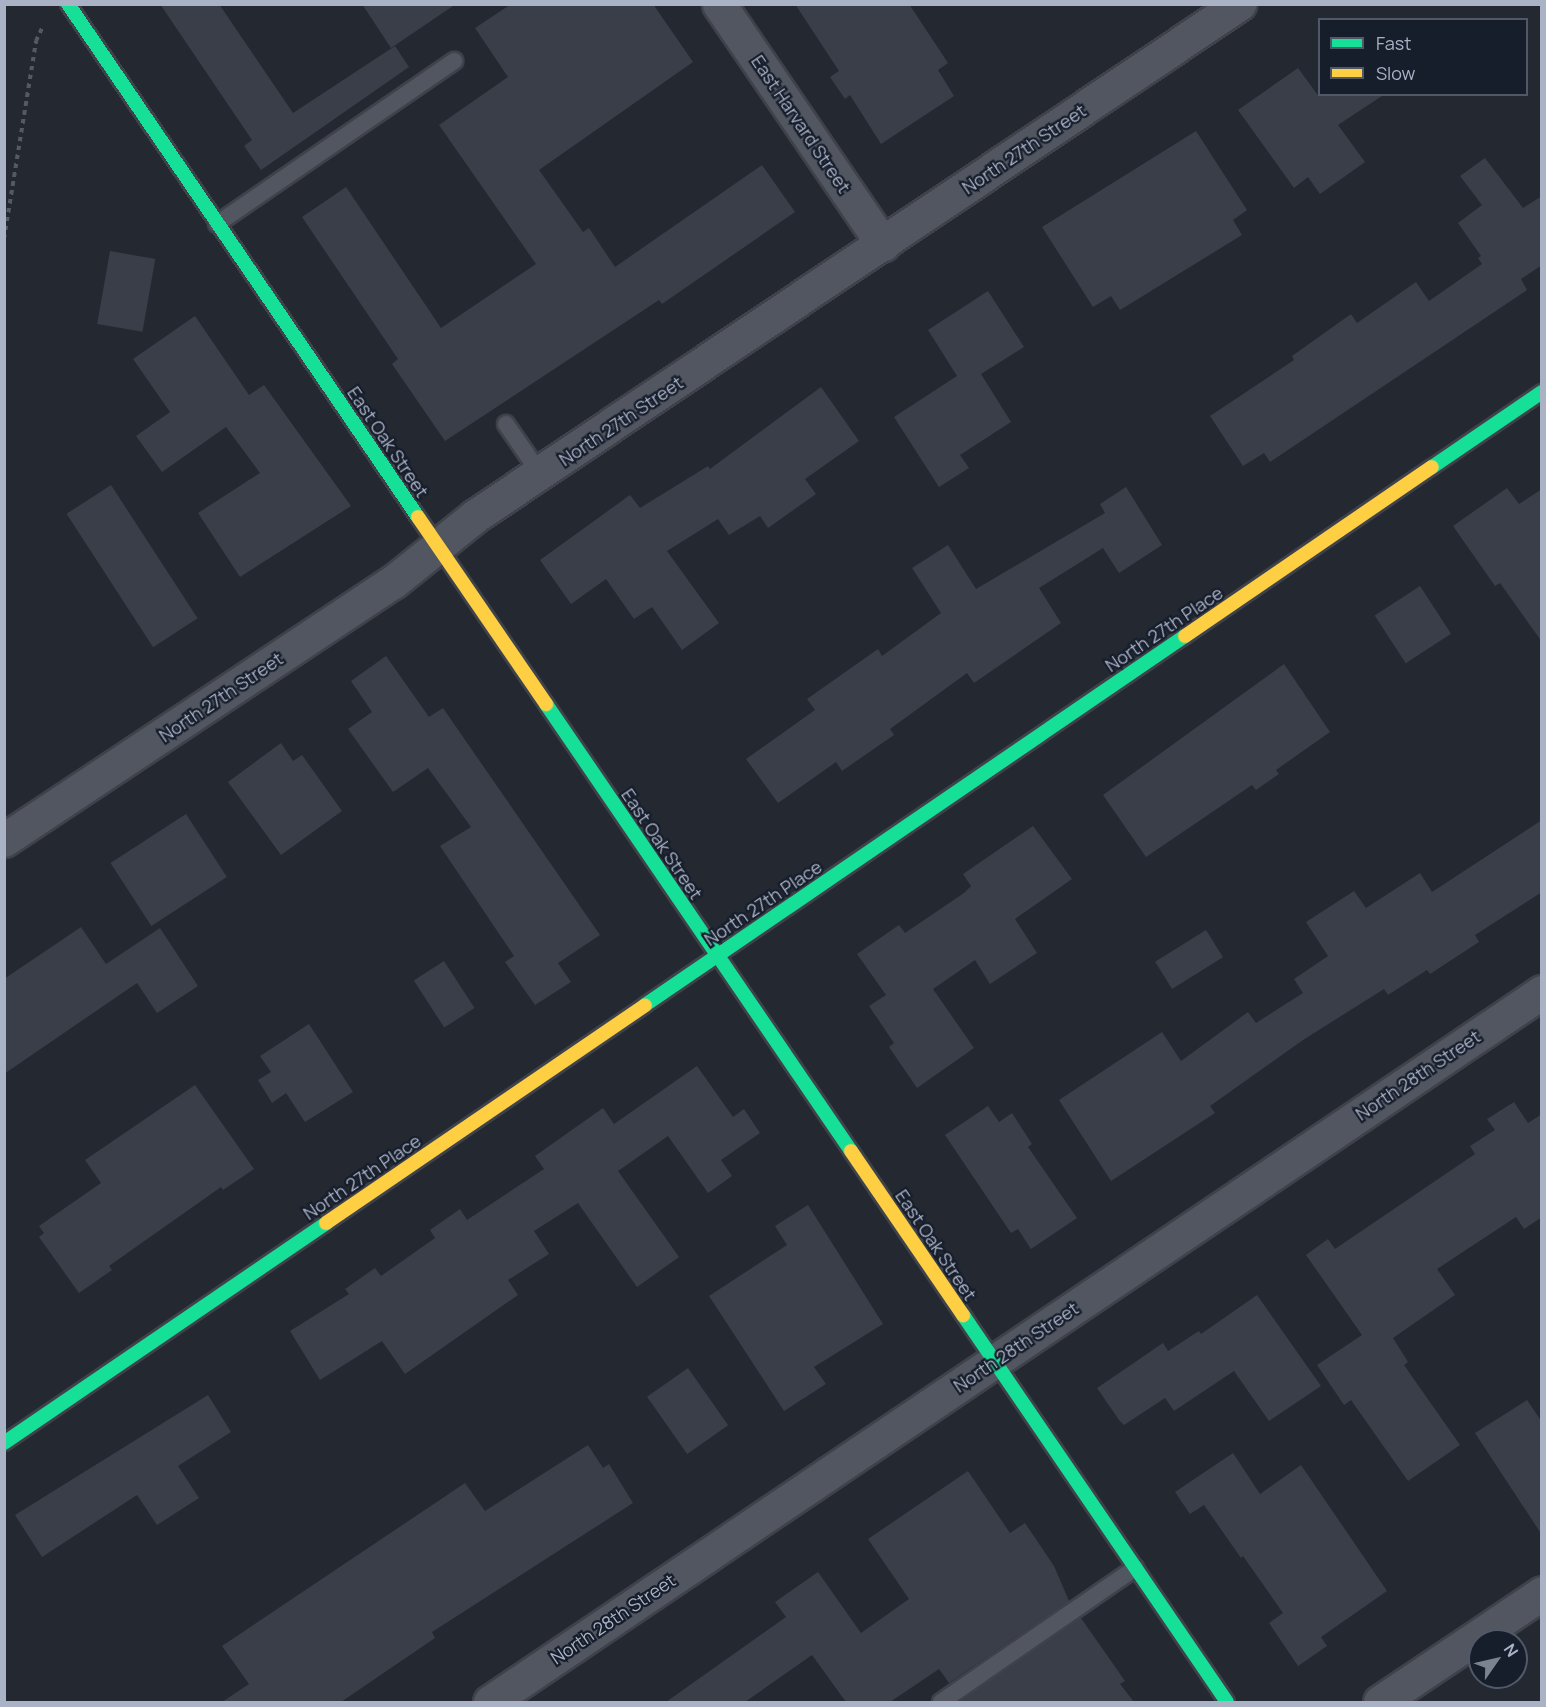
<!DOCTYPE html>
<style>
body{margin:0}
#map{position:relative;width:1546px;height:1707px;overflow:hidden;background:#232831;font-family:Manrope,sans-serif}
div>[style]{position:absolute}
.building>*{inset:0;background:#3a3e48;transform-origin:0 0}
.path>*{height:4px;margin-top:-2px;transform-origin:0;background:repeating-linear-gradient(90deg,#545a62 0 4.5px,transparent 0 9px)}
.roads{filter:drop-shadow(2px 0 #3f424a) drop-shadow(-2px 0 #3f424a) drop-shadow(0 2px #3f424a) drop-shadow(0 -2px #3f424a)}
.lane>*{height:16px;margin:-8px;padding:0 8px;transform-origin:8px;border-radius:8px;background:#525660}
.street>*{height:33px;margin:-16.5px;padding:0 16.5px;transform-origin:16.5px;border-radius:16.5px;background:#525660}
.fast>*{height:14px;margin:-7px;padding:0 7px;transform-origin:7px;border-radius:7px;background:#16e098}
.slow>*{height:14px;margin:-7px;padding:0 7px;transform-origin:7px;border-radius:7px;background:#ffcf43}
span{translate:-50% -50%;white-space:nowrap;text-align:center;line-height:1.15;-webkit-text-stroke:4.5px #161d2b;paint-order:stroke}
.street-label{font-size:18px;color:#aab2c5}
.frame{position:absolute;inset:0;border:6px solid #aab2c5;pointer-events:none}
.legend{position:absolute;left:1318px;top:18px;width:210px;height:78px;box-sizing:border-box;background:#161d2b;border:2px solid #515969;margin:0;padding:8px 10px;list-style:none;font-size:18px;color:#aab2c5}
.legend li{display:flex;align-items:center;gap:12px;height:30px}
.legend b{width:30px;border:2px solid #515969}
.north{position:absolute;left:1468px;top:1629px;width:60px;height:60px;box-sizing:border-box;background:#161d2b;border:2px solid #515969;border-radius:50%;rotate:56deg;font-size:16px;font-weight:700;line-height:24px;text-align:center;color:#aab2c5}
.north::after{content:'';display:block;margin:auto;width:21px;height:27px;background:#7b8291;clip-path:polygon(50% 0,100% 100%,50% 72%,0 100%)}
</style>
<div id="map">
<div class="building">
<i style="clip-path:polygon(160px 4px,219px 4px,293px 113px,395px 46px,409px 67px,261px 170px,244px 146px,252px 140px)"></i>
<i style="clip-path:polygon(362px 4px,456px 4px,391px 48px)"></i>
<i style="clip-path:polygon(511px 4px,653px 4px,693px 62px,539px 170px,583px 232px,589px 228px,615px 267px,762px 165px,795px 212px,662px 304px,659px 300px,445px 441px,392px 364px,398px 359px,302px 217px,346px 187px,441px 328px,536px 264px,439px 125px,508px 77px,475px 28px)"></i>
<i style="clip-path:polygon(795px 4px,909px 4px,948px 63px,938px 70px,954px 96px,881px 144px,850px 95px,845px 99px,830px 77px,839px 71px)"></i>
<i style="clip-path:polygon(1298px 68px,1317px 94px,1385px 94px,1338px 125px,1365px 162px,1320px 194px,1308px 177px,1294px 188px,1238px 110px)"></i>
<i style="clip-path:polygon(1196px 131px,1247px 210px,1233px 220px,1242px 235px,1120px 310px,1111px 296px,1093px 307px,1042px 227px)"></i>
<i style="clip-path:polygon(1485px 158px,1523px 208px,1542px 196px,1542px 265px,1521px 279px,1527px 290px,1270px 462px,1264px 453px,1243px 466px,1210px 416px,1294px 360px,1292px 356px,1351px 314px,1357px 323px,1416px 282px,1429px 301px,1482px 264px,1478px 258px,1481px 256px,1458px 223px,1482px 205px,1460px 176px)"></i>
<i style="left:110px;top:251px;width:46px;height:74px;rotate:10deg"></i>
<i style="clip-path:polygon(988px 291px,1024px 347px,981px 374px,1011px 422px,960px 455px,969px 468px,939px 487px,894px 417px,957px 376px,928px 330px)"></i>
<i style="clip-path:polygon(195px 316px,249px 395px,264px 385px,351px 506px,240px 577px,198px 513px,260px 473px,226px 427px,162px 472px,136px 436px,170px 412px,133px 359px)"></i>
<i style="clip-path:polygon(821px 387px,859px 441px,805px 479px,816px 494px,768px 528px,760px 516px,729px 535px,718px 519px,667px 551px,719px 623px,682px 650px,652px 607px,634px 619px,606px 579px,571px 604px,540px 560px,630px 495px,640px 508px,708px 466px,710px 469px)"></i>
<i style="left:111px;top:485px;width:159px;height:53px;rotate:57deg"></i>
<i style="clip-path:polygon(1126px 487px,1162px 545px,1119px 573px,1103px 548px,1039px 588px,1061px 623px,974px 683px,967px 673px,890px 729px,894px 735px,842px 771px,836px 762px,778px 803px,746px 759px,815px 710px,807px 699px,878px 649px,882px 656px,941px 613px,912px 568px,948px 545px,976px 589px,1105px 513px,1100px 504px)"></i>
<i style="clip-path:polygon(1507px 488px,1519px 504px,1542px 489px,1542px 642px,1500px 583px,1495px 586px,1453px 526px)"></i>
<i style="left:1420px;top:586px;width:57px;height:54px;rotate:57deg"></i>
<i style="clip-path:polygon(386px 656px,429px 717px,443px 708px,600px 935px,558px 963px,571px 982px,535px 1005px,505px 962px,514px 956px,440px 846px,471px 827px,428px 768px,393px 792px,348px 729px,372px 712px,351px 681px)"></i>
<i style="clip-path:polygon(1284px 664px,1330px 732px,1276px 770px,1279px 774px,1256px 790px,1252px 785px,1146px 857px,1103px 795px)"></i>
<i style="clip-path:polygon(281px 743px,293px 761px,302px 755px,342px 811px,281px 855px,228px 782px)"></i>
<i style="left:186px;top:814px;width:75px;height:90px;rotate:57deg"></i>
<i style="clip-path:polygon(1542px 820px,1542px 892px,1475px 935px,1479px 942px,1430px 974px,1427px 970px,1388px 995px,1384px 989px,1303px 1040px,1210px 1106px,1215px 1113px,1111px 1181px,1059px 1100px,1162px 1032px,1181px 1061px,1248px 1012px,1256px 1023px,1303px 993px,1294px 979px,1328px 956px,1306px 922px,1354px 891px,1366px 908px,1420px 873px,1432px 892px)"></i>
<i style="clip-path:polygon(1033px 826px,1072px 879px,1015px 919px,1037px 953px,990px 984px,975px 960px,933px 989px,974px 1048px,917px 1088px,889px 1047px,894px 1043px,869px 1006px,886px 995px,857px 954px,899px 925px,905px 933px,964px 893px,971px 886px,963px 874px)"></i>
<i style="clip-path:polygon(81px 927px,106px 964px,160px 928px,198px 986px,157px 1013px,137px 983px,4px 1074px,4px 979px)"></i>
<i style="left:1206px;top:930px;width:32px;height:60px;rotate:58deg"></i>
<i style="left:444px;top:961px;width:56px;height:36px;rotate:57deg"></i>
<i style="clip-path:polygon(309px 1024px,353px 1092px,305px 1122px,286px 1093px,272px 1103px,258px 1080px,271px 1072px,260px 1056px)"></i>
<i style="clip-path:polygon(697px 1066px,733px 1117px,744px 1109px,760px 1133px,721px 1160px,732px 1176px,708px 1193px,668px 1136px,618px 1171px,679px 1257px,637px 1287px,578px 1203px,534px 1231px,549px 1254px,508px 1280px,518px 1295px,405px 1374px,382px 1341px,320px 1380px,290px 1331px,349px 1294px,345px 1289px,375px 1268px,381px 1276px,435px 1238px,430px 1230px,460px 1209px,467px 1220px,544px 1169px,535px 1156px,603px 1108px,614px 1124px)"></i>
<i style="clip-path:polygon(195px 1085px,254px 1169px,223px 1190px,221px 1187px,109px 1266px,112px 1270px,79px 1293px,39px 1237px,44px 1233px,39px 1226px,101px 1183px,85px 1160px)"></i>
<i style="clip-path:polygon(1514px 1102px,1528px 1123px,1542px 1114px,1542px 1217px,1524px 1229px,1516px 1217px,1437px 1269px,1455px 1295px,1393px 1338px,1408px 1362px,1404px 1365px,1460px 1445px,1408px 1481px,1351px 1400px,1344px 1405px,1317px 1365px,1362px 1335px,1306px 1255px,1328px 1239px,1335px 1249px,1475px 1154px,1470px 1146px,1495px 1130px,1487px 1119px)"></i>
<i style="clip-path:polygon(988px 1106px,999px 1122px,1012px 1113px,1032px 1144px,1028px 1147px,1077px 1218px,1031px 1249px,1018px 1229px,1011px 1233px,945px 1135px)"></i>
<i style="clip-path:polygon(808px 1205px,883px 1324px,814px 1367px,826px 1384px,784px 1411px,709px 1296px,787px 1245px,775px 1226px)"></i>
<i style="clip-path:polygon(1257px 1295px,1321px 1386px,1269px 1421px,1234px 1371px,1174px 1411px,1165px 1398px,1124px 1425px,1119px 1420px,1097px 1388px,1163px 1343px,1168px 1351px,1199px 1331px,1201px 1334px)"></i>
<i style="left:688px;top:1368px;width:70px;height:50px;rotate:55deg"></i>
<i style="clip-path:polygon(208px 1395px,231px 1432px,178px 1466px,199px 1498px,157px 1525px,137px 1495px,42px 1557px,15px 1515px)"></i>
<i style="clip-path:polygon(1527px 1400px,1542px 1422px,1542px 1535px,1475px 1433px)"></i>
<i style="clip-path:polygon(588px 1445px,603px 1468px,609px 1464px,633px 1503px,432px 1632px,435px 1638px,341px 1702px,222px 1702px,249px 1684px,222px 1646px,465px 1483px,485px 1511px)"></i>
<i style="clip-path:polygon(1233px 1453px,1260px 1494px,1301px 1465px,1387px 1591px,1321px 1637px,1327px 1646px,1298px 1666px,1269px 1623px,1283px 1613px,1243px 1556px,1241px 1558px,1204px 1505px,1190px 1514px,1175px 1492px)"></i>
<i style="clip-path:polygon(968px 1471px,1010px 1533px,1025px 1523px,1054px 1566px,1069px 1601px,949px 1683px,939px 1669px,890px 1702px,846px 1702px,812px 1655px,745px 1702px,666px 1702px,786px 1617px,775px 1602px,818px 1572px,861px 1633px,909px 1599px,868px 1539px)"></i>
<i style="clip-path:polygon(1081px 1618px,1125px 1681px,1120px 1684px,1134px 1702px,961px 1701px)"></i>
</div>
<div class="path">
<i style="left:4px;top:239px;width:201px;rotate:-80.8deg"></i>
<i style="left:36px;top:41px;width:17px;rotate:-65deg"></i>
</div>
<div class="roads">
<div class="lane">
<i style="left:217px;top:224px;width:288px;rotate:-34.5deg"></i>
<i style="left:506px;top:424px;width:62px;rotate:55.5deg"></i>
<i style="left:941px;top:1702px;width:236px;rotate:-34.6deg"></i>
</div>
<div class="street">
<i style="left:719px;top:4px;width:291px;rotate:55.7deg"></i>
<i style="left:4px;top:840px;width:467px;rotate:-33.6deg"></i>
<i style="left:393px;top:582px;width:105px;rotate:-38.8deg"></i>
<i style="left:475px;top:516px;width:920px;rotate:-33.83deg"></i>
<i style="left:490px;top:1702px;width:1269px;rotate:-34.02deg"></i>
<i style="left:1380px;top:1702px;width:195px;rotate:-33.9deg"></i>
</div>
<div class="fast">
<i style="left:68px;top:4px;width:621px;rotate:55.7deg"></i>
<i style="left:1432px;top:467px;width:133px;rotate:-34.3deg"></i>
<i style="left:546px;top:704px;width:541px;rotate:55.69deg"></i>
<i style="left:645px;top:1005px;width:654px;rotate:-34.35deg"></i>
<i style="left:963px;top:1315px;width:468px;rotate:55.7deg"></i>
<i style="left:4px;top:1443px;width:390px;rotate:-34.3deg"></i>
</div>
<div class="slow">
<i style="left:418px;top:517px;width:227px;rotate:55.6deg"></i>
<i style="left:1185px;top:636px;width:299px;rotate:-34.4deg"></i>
<i style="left:851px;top:1151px;width:199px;rotate:55.7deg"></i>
<i style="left:326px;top:1223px;width:386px;rotate:-34.3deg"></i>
</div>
</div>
<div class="street-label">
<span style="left:801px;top:124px;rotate:56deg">East Harvard Street</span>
<span style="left:1024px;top:149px;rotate:-34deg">North 27th Street</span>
<span style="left:621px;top:421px;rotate:-34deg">North 27th Street</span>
<span style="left:388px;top:442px;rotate:56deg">East Oak Street</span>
<span style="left:1164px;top:629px;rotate:-34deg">North 27th Place</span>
<span style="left:221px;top:697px;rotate:-34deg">North 27th Street</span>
<span style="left:662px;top:844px;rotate:56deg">East Oak Street</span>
<span style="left:763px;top:903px;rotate:-34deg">North 27th Place</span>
<span style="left:1418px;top:1075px;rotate:-34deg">North 28th Street</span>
<span style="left:362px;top:1177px;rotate:-34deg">North 27th Place</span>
<span style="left:936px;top:1245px;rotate:56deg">East Oak Street</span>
<span style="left:1016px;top:1347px;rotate:-34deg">North 28th Street</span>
<span style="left:613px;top:1619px;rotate:-34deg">North 28th Street</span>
</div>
<div class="frame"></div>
<ul class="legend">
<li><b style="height:8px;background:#16e098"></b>Fast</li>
<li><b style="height:8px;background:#ffcf43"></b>Slow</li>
</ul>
<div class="north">N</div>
</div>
